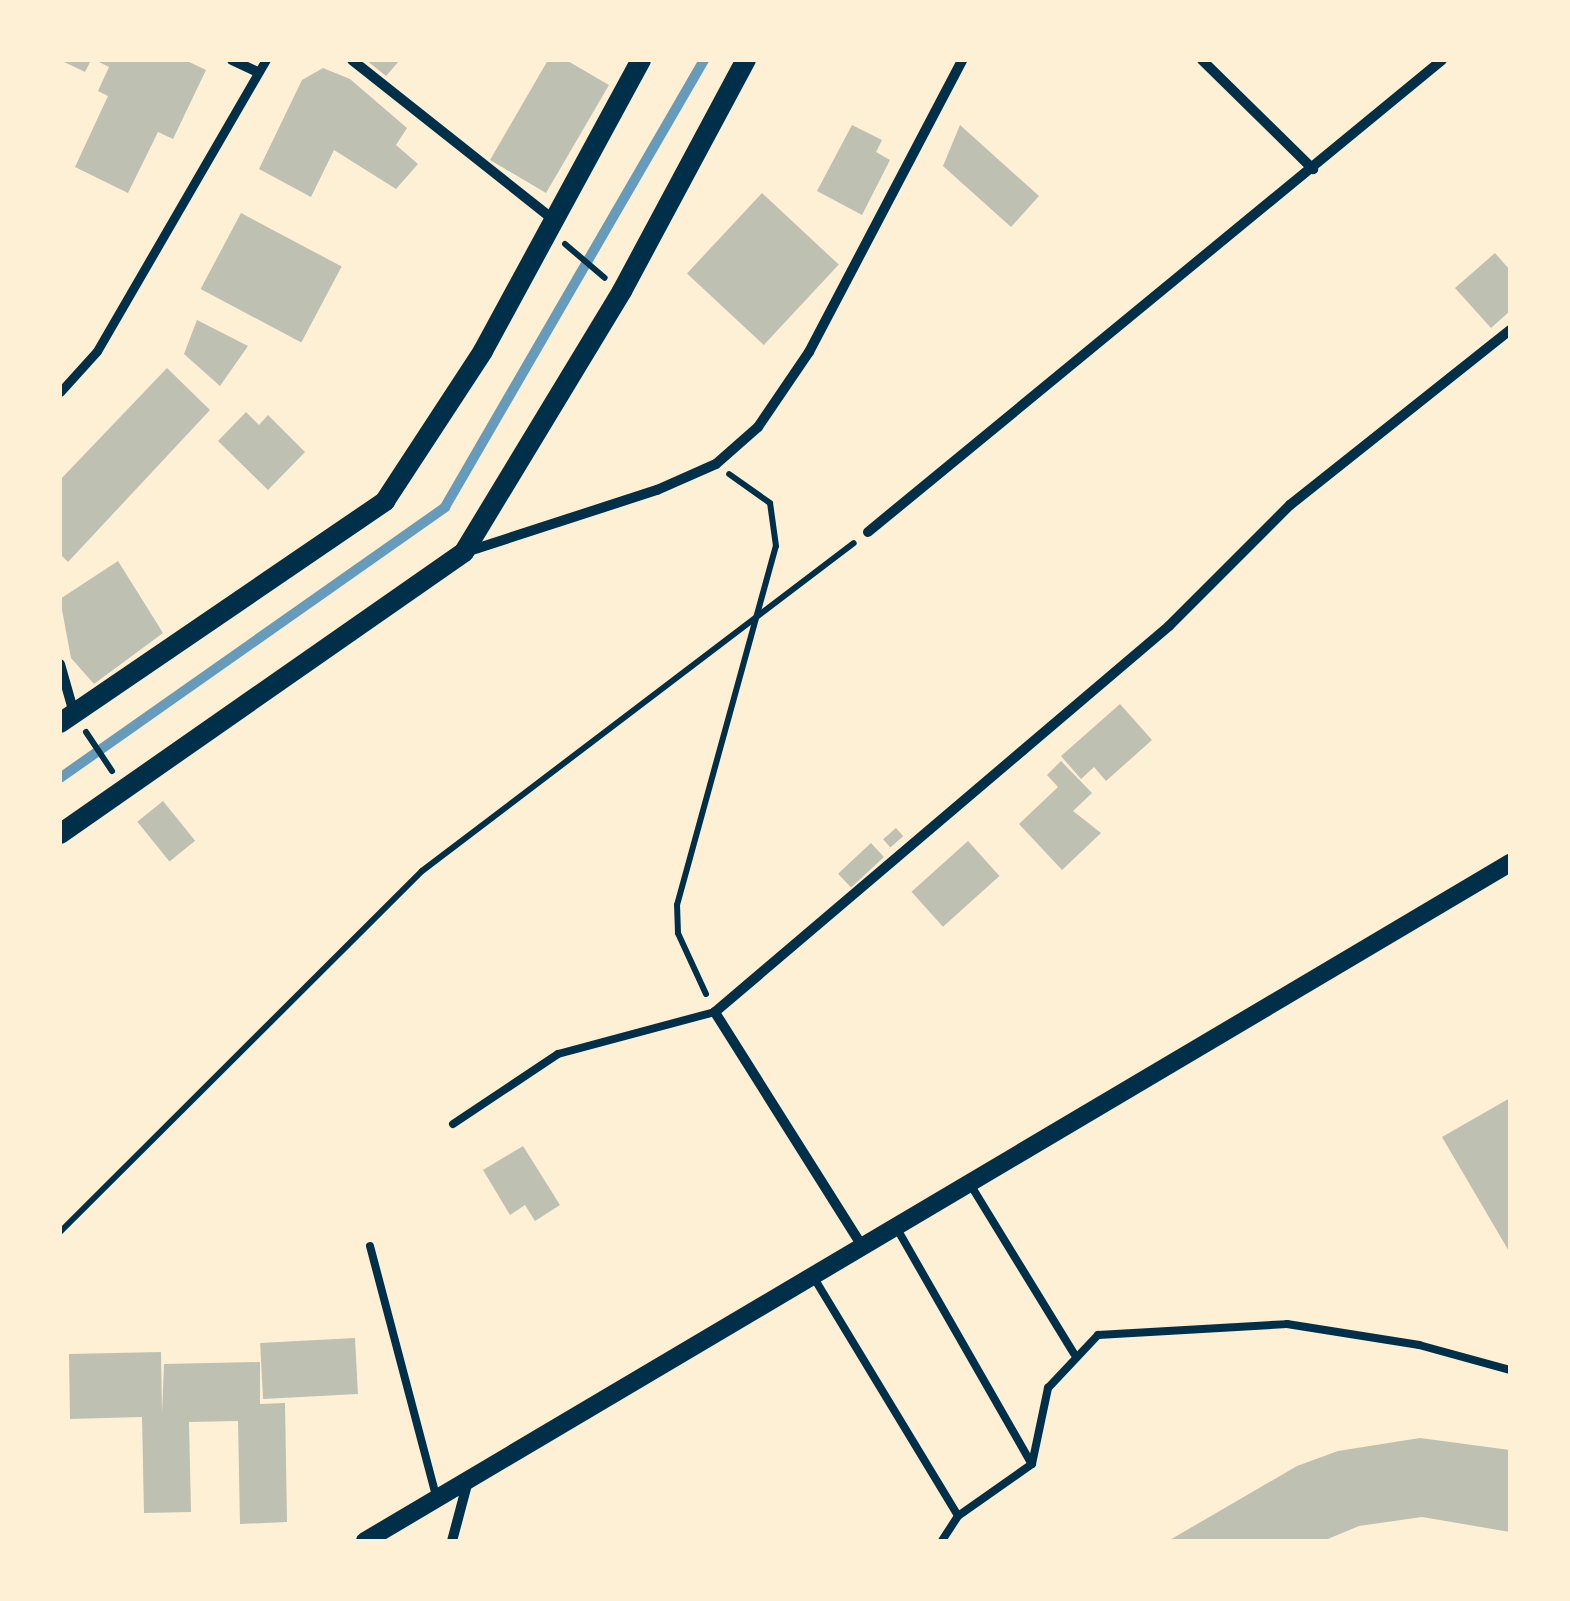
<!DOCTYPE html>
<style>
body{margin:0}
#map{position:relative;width:1570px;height:1601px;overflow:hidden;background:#fdf0d5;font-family:Raleway,sans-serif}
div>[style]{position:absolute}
.stream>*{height:10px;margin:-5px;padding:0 5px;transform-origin:5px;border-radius:5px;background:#669bbc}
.building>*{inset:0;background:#bec0b2;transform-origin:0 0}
.path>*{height:6px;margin:-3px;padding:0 3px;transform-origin:3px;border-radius:3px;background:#003049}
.service>*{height:8px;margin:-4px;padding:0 4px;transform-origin:4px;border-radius:4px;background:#003049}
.pedestrian>*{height:9px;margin:-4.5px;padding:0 4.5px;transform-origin:4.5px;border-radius:4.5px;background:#003049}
.minor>*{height:10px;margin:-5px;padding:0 5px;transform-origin:5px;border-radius:5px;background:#003049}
.tertiary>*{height:18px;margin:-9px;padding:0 9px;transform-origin:9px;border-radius:9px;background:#003049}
.secondary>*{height:20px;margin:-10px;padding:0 10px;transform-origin:10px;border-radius:10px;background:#003049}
span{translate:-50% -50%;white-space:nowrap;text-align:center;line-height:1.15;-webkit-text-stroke:10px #fdf0d5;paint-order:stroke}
.frame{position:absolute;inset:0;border:62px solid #fdf0d5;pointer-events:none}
</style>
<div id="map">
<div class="stream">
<i style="left:60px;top:778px;width:471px;rotate:-35.1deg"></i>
<i style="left:445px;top:507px;width:517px;rotate:-59.91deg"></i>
</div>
<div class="building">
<i style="clip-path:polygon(60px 60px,91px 60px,85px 72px)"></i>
<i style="clip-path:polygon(95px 60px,185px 60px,206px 70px,173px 139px,158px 132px,128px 193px,75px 167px,108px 96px,98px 91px,109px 67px)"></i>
<i style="clip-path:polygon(366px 60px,400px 60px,386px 76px)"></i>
<i style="clip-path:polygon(548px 60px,566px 60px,609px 85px,546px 193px,490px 160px)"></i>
<i style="clip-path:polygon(323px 68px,350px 79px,407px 128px,396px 145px,418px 164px,396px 189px,334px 150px,311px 197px,259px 169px,302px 80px)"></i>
<i style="clip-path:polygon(852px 125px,882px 140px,876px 152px,890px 160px,862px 215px,817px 191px)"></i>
<i style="clip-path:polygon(960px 125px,1039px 196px,1011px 227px,943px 166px)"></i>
<i style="left:762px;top:193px;width:105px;height:110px;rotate:43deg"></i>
<i style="left:241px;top:213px;width:114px;height:86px;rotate:28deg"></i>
<i style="clip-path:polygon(1495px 253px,1510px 270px,1510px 311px,1491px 328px,1455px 288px)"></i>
<i style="clip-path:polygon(197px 320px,248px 346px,220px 386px,184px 354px)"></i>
<i style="clip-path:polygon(167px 368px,210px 410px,68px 562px,60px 554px,60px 480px)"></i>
<i style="clip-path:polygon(246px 412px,259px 425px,268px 415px,305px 452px,268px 490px,218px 441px)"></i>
<i style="clip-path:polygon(118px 561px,163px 633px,94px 684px,71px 658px,60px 599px)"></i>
<i style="clip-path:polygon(1120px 704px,1152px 740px,1106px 781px,1094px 767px,1081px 779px,1061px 756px)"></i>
<i style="clip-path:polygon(1061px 761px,1092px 793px,1073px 811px,1101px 833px,1062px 870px,1019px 824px,1058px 787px,1047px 775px)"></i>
<i style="left:163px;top:801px;width:51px;height:33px;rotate:51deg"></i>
<i style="left:896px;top:828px;width:11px;height:17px;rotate:49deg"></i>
<i style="left:968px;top:841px;width:47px;height:76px;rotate:48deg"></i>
<i style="left:871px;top:843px;width:19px;height:45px;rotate:47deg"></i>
<i style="clip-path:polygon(1510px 1098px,1510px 1253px,1442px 1137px)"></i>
<i style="clip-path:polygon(523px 1146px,560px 1205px,535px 1221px,525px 1205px,510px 1215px,483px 1170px)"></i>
<i style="left:355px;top:1338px;width:56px;height:95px;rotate:87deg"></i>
<i style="clip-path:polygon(161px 1352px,162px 1413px,164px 1364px,260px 1362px,260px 1404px,285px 1403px,287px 1522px,240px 1524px,238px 1421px,189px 1422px,191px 1512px,144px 1513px,142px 1417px,70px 1419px,69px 1354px)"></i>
<i style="clip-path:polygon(1420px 1438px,1510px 1450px,1510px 1532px,1422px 1517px,1359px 1526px,1323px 1541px,1168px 1541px,1297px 1466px,1338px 1451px)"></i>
</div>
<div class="path">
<i style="left:565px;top:244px;width:52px;rotate:40.4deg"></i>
<i style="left:86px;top:732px;width:47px;rotate:56.3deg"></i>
<i style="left:706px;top:994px;width:67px;rotate:-114.7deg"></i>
<i style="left:678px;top:933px;width:28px;rotate:-92deg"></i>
<i style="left:677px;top:905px;width:372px;rotate:-74.6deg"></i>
<i style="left:776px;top:546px;width:43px;rotate:-97.9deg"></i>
<i style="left:770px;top:503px;width:50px;rotate:-144.7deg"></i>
<i style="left:60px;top:1232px;width:511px;rotate:-44.92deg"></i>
<i style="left:422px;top:871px;width:542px;rotate:-37.21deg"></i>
</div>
<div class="service">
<i style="left:453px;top:1124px;width:126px;rotate:-33.7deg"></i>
<i style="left:558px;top:1054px;width:163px;rotate:-15deg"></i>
<i style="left:970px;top:1184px;width:199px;rotate:58.5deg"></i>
<i style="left:896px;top:1227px;width:273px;rotate:60.2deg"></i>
<i style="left:1032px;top:1464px;width:90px;rotate:144.9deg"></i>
<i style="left:958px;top:1516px;width:30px;rotate:123deg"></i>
<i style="left:370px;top:1246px;width:262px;rotate:75.2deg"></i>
<i style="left:814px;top:1278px;width:278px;rotate:58.8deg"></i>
<i style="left:1032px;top:1464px;width:78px;rotate:-78.1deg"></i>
<i style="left:1048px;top:1388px;width:73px;rotate:-46.7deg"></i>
<i style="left:1098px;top:1335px;width:189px;rotate:-3.3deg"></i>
<i style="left:1287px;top:1324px;width:134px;rotate:9deg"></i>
<i style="left:1419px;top:1345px;width:94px;rotate:15.4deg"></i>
</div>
<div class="pedestrian">
<i style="left:60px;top:392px;width:55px;rotate:-47.9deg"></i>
<i style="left:97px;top:351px;width:337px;rotate:-59.9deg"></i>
</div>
<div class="minor">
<i style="left:232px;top:60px;width:29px;rotate:25deg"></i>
<i style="left:352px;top:60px;width:258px;rotate:38.4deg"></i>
<i style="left:1202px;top:60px;width:156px;rotate:44.5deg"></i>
<i style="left:868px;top:532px;width:743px;rotate:-39.43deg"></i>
<i style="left:469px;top:551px;width:198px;rotate:-18deg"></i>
<i style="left:657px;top:490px;width:64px;rotate:-23.8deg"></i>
<i style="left:716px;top:464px;width:56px;rotate:-41.4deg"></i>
<i style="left:758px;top:427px;width:91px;rotate:-55.8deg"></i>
<i style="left:809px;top:352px;width:330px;rotate:-62.3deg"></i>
<i style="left:60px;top:664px;width:51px;rotate:74.1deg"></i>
<i style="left:864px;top:1249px;width:280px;rotate:-122.2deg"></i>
<i style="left:715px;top:1012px;width:596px;rotate:-40.37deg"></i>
<i style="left:1169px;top:626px;width:171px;rotate:-45deg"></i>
<i style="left:1290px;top:505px;width:281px;rotate:-38.5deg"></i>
<i style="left:452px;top:1541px;width:62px;rotate:-75.1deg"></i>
</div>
<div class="tertiary">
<i style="left:365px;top:1541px;width:1331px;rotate:-30.63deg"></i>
</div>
<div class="secondary">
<i style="left:60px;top:723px;width:394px;rotate:-34.3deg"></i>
<i style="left:385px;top:501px;width:179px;rotate:-56.8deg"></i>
<i style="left:483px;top:351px;width:331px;rotate:-61.5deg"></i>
<i style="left:60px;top:834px;width:493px;rotate:-34.9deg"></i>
<i style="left:464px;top:552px;width:305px;rotate:-58.8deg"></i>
<i style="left:622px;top:291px;width:262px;rotate:-61.8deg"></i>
</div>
<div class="frame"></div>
</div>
